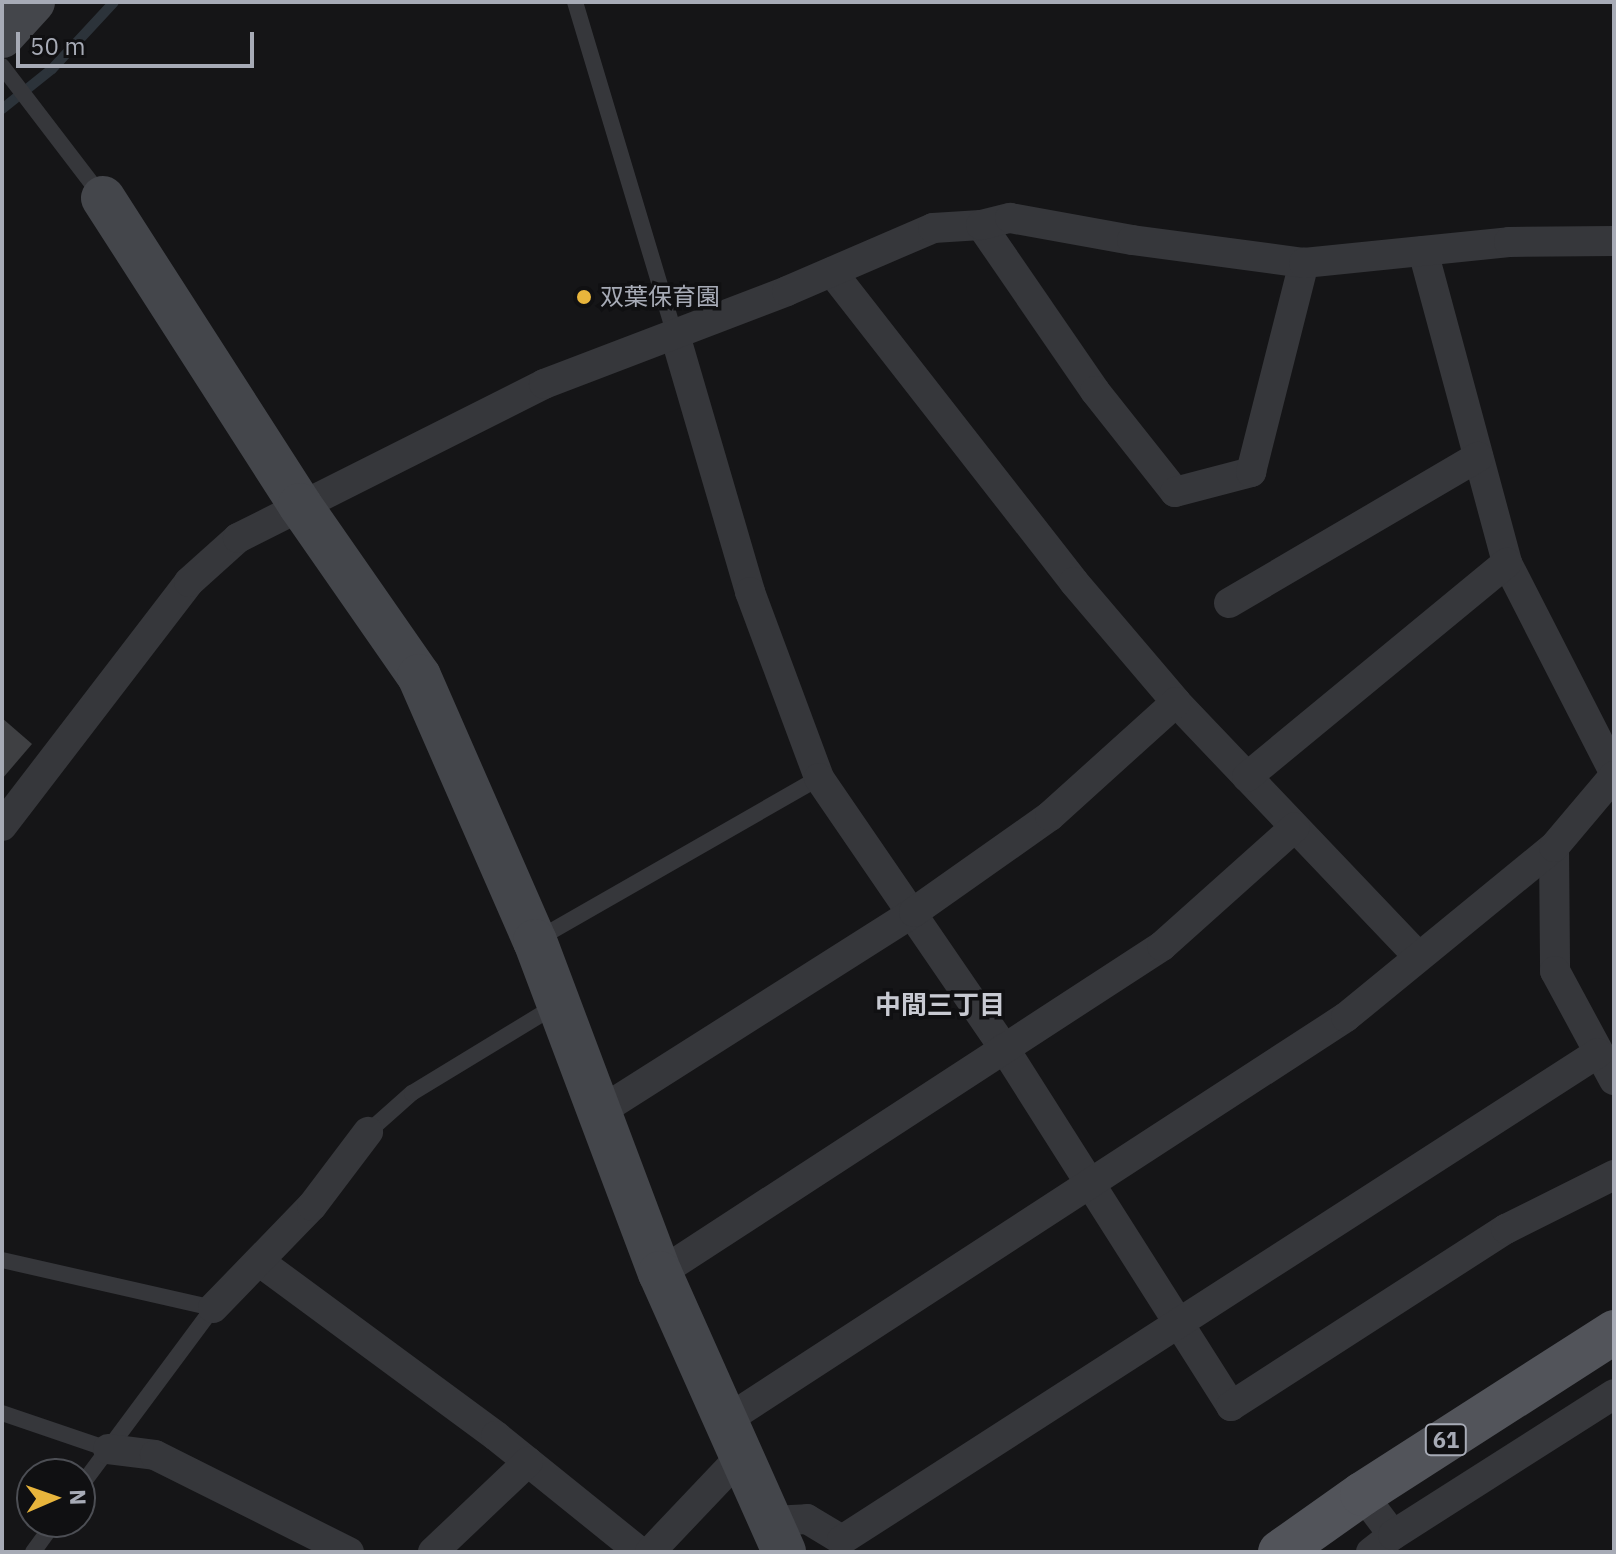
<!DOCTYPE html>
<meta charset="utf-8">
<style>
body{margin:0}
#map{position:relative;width:1616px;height:1554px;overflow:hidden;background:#151517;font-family:"IBM Plex Sans","Noto Sans JP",sans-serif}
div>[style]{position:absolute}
.stream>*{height:10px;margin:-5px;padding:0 5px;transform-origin:5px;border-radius:5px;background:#2c333a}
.building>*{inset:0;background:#3f4043}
.lane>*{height:16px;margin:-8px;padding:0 8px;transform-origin:8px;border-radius:8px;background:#36373b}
.street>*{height:30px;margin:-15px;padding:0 15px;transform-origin:15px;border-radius:15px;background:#36373b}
.secondary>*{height:44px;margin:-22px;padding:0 22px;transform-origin:22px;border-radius:22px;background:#44464b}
.primary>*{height:44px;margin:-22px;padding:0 22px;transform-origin:22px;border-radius:22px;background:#52545a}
.dots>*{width:22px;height:22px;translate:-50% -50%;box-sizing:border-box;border:4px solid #101012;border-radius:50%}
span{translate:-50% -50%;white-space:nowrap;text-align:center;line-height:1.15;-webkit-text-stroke:7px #101012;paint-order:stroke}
.shield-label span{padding:2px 6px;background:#101012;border:2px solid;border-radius:6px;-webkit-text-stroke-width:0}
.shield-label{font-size:22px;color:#a7abb6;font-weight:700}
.poi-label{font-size:24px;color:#a7abb6}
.left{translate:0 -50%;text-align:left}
.neighbourhood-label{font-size:26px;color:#c8cad2;font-weight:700}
.frame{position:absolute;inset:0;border:4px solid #a7abb6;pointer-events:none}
.north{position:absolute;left:16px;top:1458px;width:80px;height:80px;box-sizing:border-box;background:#101012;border:2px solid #4c4e54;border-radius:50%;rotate:88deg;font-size:22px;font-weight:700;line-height:32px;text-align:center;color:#a7abb6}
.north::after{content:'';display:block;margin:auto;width:28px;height:36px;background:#e8b53c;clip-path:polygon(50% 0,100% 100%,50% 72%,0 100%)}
.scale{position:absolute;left:16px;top:32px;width:238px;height:36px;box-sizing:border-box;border:4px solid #a7abb6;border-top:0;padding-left:10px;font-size:24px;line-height:28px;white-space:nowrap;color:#a7abb6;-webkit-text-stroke:6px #101012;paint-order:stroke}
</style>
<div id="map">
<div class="stream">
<i style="left:2px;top:109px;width:64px;rotate:-38.7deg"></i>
<i style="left:52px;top:69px;width:91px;rotate:-47.2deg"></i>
</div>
<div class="building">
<i style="clip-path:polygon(2px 718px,32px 744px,2px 779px)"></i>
</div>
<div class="lane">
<i style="left:575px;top:2px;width:348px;rotate:73.3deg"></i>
<i style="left:2px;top:66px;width:165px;rotate:52.6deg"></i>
<i style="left:536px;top:940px;width:326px;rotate:-29.8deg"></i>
<i style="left:368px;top:1132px;width:59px;rotate:-41.6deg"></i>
<i style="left:412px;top:1093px;width:170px;rotate:-31.3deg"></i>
<i style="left:2px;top:1260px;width:216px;rotate:12.8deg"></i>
<i style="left:213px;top:1308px;width:223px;rotate:126.6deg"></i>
<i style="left:2px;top:1413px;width:112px;rotate:18.8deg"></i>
<i style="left:33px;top:1552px;width:37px;rotate:-54deg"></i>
</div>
<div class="street">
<i style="left:981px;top:225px;width:201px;rotate:55.5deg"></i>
<i style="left:1095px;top:391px;width:129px;rotate:51.6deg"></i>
<i style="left:1175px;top:492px;width:79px;rotate:-14.7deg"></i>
<i style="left:1251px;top:472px;width:216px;rotate:-75.8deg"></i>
<i style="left:1423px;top:251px;width:323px;rotate:74.9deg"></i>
<i style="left:1507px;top:563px;width:235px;rotate:62.9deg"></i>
<i style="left:832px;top:272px;width:393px;rotate:52deg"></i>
<i style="left:1074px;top:582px;width:157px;rotate:49.6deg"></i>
<i style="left:1176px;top:702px;width:351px;rotate:46.4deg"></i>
<i style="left:675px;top:335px;width:268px;rotate:73.7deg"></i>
<i style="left:750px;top:592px;width:198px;rotate:69.6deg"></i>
<i style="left:819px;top:778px;width:327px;rotate:55.6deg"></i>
<i style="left:1004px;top:1048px;width:424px;rotate:57.6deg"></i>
<i style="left:1231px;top:1406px;width:327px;rotate:-32.8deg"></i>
<i style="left:1506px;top:1229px;width:121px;rotate:-26.6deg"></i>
<i style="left:1229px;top:603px;width:289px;rotate:-30.4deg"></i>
<i style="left:1247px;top:777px;width:337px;rotate:-39.5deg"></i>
<i style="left:2px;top:826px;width:307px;rotate:-52.5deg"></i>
<i style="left:189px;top:582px;width:66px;rotate:-41.9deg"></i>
<i style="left:238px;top:538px;width:343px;rotate:-26.7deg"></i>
<i style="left:544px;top:384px;width:260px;rotate:-20.9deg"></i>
<i style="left:787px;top:291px;width:159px;rotate:-23.3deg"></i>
<i style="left:933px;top:228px;width:48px;rotate:-3.6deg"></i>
<i style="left:981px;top:225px;width:30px;rotate:-14deg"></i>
<i style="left:1010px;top:218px;width:124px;rotate:10.2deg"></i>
<i style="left:1132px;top:240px;width:174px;rotate:7.6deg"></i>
<i style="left:1304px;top:263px;width:206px;rotate:-5.8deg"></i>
<i style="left:1509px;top:242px;width:105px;rotate:-0.5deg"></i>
<i style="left:1554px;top:847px;width:124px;rotate:89.5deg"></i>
<i style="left:1555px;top:971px;width:124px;rotate:61.6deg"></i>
<i style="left:599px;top:1112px;width:373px;rotate:-32.4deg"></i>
<i style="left:914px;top:912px;width:166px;rotate:-35.2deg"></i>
<i style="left:1050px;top:816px;width:170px;rotate:-42.1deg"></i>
<i style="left:260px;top:1262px;width:293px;rotate:36.4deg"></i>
<i style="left:496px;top:1436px;width:185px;rotate:38.9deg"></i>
<i style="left:660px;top:1273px;width:599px;rotate:-33.08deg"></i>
<i style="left:1162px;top:946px;width:178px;rotate:-41.8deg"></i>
<i style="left:213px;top:1308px;width:142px;rotate:-45.9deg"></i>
<i style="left:312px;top:1206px;width:93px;rotate:-52.9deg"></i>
<i style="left:728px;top:1419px;width:737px;rotate:-33.04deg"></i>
<i style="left:1346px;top:1017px;width:269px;rotate:-39.3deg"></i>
<i style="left:1554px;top:847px;width:93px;rotate:-49.8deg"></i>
<i style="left:108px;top:1449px;width:47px;rotate:7.3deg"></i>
<i style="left:155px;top:1455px;width:217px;rotate:26.6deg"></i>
<i style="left:1362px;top:1494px;width:51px;rotate:52.9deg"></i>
<i style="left:1393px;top:1535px;width:28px;rotate:142deg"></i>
<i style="left:771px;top:1521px;width:36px;rotate:-3deg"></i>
<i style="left:807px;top:1519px;width:41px;rotate:31deg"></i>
<i style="left:842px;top:1540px;width:899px;rotate:-32.79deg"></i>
<i style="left:1393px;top:1535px;width:262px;rotate:-32.5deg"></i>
<i style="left:433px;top:1552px;width:131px;rotate:-43.5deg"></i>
<i style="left:650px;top:1552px;width:135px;rotate:-46.5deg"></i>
</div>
<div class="secondary">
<i style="left:2px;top:36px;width:46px;rotate:-47.6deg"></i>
<i style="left:103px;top:198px;width:365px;rotate:57.3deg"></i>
<i style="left:300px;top:505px;width:208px;rotate:55.2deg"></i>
<i style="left:419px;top:676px;width:289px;rotate:66.4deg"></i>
<i style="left:535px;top:941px;width:355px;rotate:69.4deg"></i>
<i style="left:660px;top:1273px;width:305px;rotate:66deg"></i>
</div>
<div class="primary">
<i style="left:1280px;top:1552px;width:100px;rotate:-35.3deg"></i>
<i style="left:1362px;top:1494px;width:300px;rotate:-32.7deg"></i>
</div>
<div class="dots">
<i style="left:584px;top:297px;background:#e8b53c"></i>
</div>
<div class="shield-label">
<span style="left:1446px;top:1440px">61</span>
</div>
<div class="poi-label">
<span class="left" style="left:600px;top:297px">双葉保育園</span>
</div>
<div class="neighbourhood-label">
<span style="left:940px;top:1005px">中間三丁目</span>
</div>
<div class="frame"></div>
<div class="north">N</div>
<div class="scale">50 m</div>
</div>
